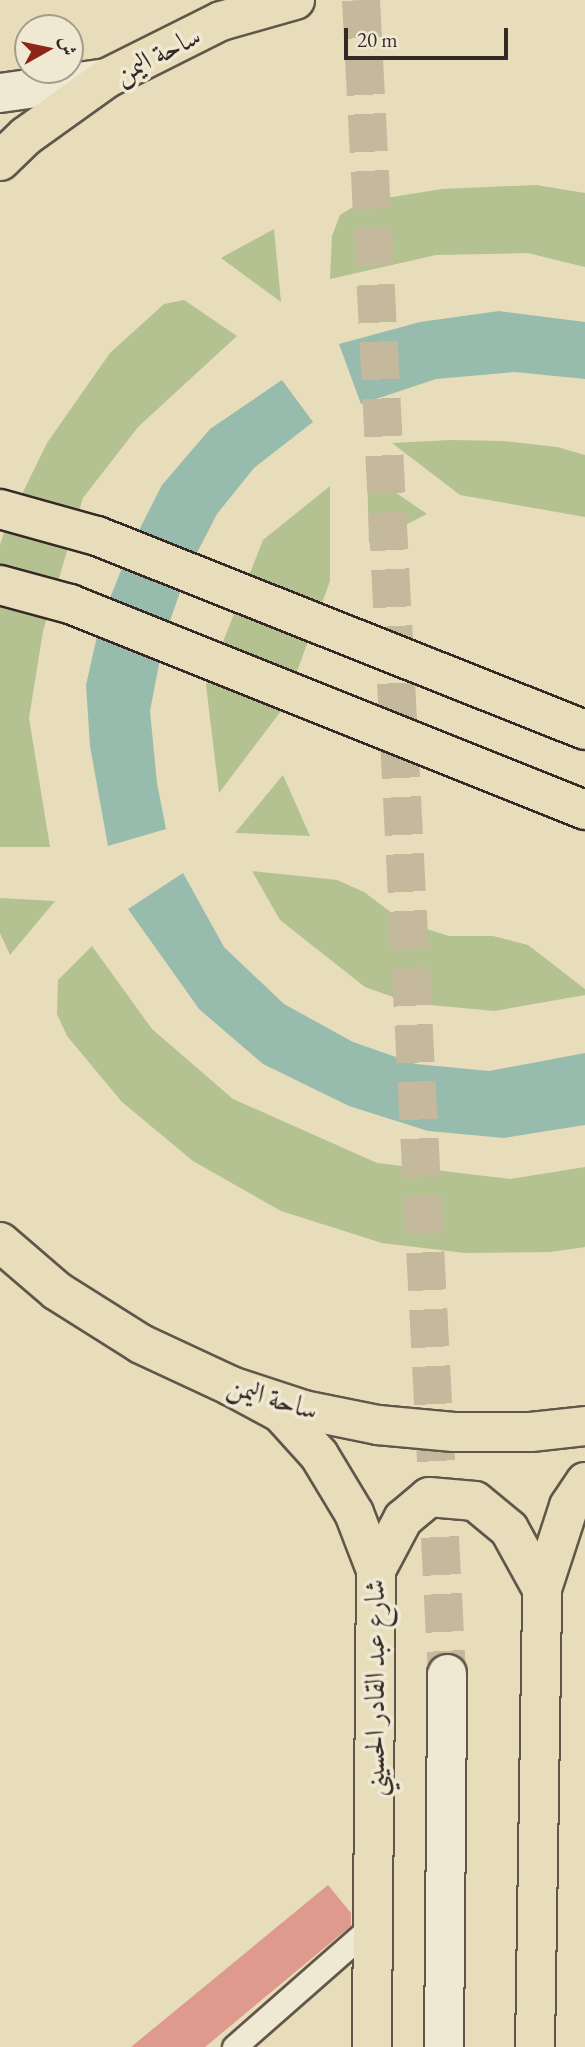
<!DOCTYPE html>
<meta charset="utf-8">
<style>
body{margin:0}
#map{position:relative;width:585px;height:2047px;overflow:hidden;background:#e7ddbb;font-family:"EB Garamond",Amiri,serif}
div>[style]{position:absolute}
.green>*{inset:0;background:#b4c191}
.water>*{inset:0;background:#97bcae}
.building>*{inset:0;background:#de9a8d}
.secondary-tunnel>*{height:38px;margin-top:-19px;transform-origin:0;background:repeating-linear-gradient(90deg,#c4b99d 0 38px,transparent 0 57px)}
.roads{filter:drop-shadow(2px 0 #62564a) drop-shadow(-2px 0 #62564a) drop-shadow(0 2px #62564a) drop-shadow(0 -2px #62564a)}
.service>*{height:23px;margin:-11.5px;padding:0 11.5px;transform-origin:11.5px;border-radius:11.5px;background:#efe9d3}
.secondary>*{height:38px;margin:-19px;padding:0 19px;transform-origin:19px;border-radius:19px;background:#efe9d3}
.primary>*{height:38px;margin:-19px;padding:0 19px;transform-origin:19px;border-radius:19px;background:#e7ddbb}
.bridges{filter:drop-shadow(2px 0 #362925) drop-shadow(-2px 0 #362925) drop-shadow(0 2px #362925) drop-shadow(0 -2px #362925)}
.primary-bridge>*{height:38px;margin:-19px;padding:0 19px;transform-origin:19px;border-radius:19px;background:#e7ddbb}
span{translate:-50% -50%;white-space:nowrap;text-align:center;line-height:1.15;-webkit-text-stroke:7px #efe9d3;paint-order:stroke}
.street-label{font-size:28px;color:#362925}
.north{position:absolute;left:14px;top:14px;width:70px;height:70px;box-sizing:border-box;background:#efe9d3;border:2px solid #a59c8d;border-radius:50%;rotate:81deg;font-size:19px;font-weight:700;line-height:28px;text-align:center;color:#362925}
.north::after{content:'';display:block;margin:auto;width:24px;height:32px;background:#8f2418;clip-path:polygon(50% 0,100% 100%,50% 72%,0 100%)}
.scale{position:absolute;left:344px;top:28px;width:164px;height:32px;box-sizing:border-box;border:4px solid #362925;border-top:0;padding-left:9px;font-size:21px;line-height:24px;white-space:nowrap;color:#362925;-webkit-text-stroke:5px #efe9d3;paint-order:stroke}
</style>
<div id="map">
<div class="green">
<i style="clip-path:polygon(536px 185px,585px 193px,585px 267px,528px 253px,436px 255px,330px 279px,332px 236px,340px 215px,361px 202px,442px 189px)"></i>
<i style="clip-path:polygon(274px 229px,281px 302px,221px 258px)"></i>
<i style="clip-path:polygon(184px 300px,237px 336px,138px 427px,83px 498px,43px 631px,29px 718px,50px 847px,0 847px,0 545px,5px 529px,47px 443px,110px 353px,164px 304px)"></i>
<i style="clip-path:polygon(451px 440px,504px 441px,557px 447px,585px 455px,585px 517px,460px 495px,392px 443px)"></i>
<i style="clip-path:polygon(367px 473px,427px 514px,369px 543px)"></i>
<i style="clip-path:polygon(330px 486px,330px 581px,284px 707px,219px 793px,206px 685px,263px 540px)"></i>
<i style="clip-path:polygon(283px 775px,310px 836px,235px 833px)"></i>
<i style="clip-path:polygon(252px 871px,337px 880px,364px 892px,396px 916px,420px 927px,449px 936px,493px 936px,528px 945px,585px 989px,585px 995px,494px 1011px,410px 1003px,365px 987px,280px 920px)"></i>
<i style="clip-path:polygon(0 898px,55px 901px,10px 955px,0 933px)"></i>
<i style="clip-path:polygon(92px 946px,152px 1029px,233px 1099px,377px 1163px,510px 1179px,585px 1167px,585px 1247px,551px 1252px,465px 1253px,382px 1243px,281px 1211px,193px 1161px,122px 1102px,67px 1036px,57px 1014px,58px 980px)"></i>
</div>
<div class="water">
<i style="clip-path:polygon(499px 311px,585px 322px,585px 379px,515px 372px,436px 379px,361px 404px,339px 344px,420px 322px)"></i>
<i style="clip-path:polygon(282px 380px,313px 422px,254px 468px,217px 514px,187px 572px,164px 638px,150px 711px,157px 783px,166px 829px,108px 846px,90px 746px,86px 685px,100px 623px,130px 548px,162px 485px,210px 429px)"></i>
<i style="clip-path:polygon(183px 873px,224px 947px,284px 1004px,353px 1042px,416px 1064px,489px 1071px,585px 1053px,585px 1125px,504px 1138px,428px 1131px,349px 1106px,263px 1064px,199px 1009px,128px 909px)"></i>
</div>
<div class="building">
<i style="clip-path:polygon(328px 1885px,351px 1913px,351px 1926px,334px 1940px,205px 2047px,131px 2047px)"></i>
</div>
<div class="secondary-tunnel">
<i style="left:361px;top:0;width:1676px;rotate:87.06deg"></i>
</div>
<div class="roads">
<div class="service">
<i style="left:234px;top:2047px;width:185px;rotate:-41.3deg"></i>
</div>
<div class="secondary">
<i style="left:0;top:93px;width:108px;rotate:-8deg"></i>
<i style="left:444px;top:2047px;width:373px;rotate:-89.5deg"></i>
</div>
<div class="primary">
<i style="left:0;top:161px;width:36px;rotate:-44deg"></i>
<i style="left:26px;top:136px;width:100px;rotate:-35.6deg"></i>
<i style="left:107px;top:78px;width:127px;rotate:-26.6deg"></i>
<i style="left:221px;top:21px;width:77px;rotate:-15.8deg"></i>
<i style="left:0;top:1242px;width:75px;rotate:40.7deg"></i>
<i style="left:57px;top:1291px;width:99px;rotate:32.2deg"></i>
<i style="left:141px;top:1344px;width:99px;rotate:25deg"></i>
<i style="left:231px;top:1386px;width:77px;rotate:18.2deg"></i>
<i style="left:304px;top:1410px;width:76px;rotate:11.5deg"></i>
<i style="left:378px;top:1425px;width:76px;rotate:5.3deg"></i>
<i style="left:454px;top:1432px;width:77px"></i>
<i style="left:531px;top:1432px;width:54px;rotate:-6.3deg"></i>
<i style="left:231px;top:1386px;width:57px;rotate:28.4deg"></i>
<i style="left:281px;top:1413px;width:57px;rotate:47.9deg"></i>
<i style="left:319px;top:1455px;width:68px;rotate:58.9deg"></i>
<i style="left:354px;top:1513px;width:61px;rotate:68.9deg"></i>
<i style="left:376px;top:1570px;width:477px;rotate:90.5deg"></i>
<i style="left:376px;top:1570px;width:58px;rotate:-62.1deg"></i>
<i style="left:403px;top:1519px;width:34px;rotate:-40deg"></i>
<i style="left:429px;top:1497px;width:46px;rotate:5deg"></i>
<i style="left:475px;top:1501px;width:44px;rotate:39.5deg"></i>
<i style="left:509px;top:1529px;width:68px;rotate:61.2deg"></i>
<i style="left:535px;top:2047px;width:458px;rotate:-89.1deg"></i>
<i style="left:542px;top:1589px;width:87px;rotate:-72deg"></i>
<i style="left:569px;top:1506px;width:29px;rotate:-56deg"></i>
</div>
</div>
<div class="bridges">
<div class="primary-bridge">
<i style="left:0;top:509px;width:101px;rotate:15.6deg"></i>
<i style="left:97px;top:536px;width:525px;rotate:21.68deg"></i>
<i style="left:0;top:585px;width:73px;rotate:15.2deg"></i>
<i style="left:70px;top:604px;width:555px;rotate:21.8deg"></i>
</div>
</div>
<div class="street-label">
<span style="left:157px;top:54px;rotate:-27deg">ساحة اليمن</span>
<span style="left:273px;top:1397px;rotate:17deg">ساحة اليمن</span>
<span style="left:374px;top:1688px;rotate:-90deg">شارع عبد القادر الحسيني</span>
</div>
<div class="north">ش</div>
<div class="scale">20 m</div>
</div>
